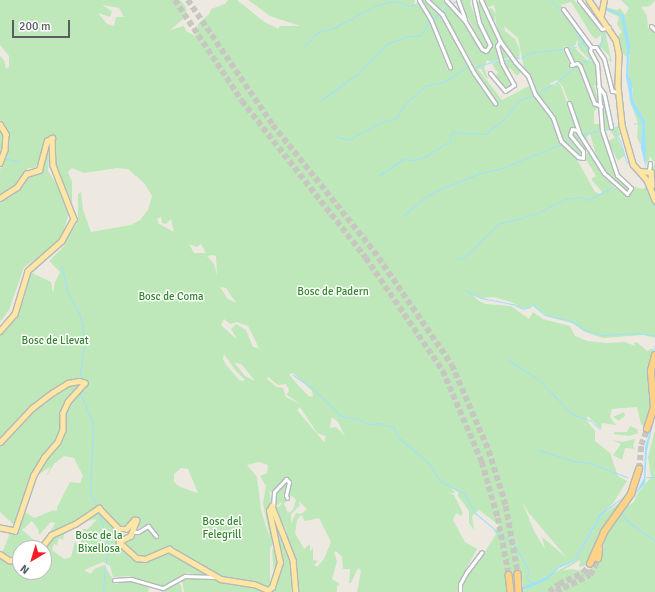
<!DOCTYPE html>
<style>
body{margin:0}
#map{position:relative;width:655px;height:592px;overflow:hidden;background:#ede9e0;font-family:Signika,sans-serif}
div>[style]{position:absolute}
.green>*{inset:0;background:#bfe8ba}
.water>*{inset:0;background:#9ee0ff}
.stream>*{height:1px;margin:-0.5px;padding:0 0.5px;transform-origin:0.5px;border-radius:0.5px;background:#9ee0ff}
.highway-tunnel>*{height:5.5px;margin-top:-2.75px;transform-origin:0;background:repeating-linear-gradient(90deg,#c8c6c1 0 5.5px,transparent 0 8.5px)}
.roads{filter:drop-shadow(1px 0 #b3b8bc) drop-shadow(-1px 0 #b3b8bc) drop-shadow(0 1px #b3b8bc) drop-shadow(0 -1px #b3b8bc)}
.minor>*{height:3px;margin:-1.5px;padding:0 1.5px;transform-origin:1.5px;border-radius:1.5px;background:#fff}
.major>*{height:4.5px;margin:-2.25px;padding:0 2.25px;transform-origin:2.25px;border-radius:2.25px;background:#ffe6a3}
.highway>*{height:5.5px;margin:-2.75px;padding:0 2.75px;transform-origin:2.75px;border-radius:2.75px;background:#ffd285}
span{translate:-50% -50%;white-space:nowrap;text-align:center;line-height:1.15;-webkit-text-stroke:3px #fff;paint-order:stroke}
.park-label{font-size:11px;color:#33862e}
.north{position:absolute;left:12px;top:540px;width:40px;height:40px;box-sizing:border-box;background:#fff;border:1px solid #bdbfc1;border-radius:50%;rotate:218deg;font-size:11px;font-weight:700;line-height:16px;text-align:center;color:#595e63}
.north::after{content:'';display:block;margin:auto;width:14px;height:18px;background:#f71d24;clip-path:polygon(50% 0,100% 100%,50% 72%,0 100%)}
.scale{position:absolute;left:12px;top:20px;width:58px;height:18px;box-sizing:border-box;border:2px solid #595e63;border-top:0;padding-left:5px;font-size:12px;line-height:14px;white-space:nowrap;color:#595e63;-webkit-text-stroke:3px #fff;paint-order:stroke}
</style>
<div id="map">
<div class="green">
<i style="clip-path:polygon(evenodd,0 0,180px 0,186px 7px,187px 16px,170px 30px,184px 26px,186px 31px,195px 36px,198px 24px,209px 14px,211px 9px,225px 4px,228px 0,237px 0,263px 21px,278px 29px,280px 26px,300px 26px,270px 16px,248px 0,415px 0,414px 6px,418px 3px,429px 20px,448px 70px,452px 67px,449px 63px,442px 44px,420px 0,425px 0,441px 16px,473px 75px,495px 105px,497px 102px,473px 70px,477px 65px,472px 66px,470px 58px,441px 12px,449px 4px,470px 30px,481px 50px,487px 53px,492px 45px,479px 20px,476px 2px,481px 2px,497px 39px,496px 46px,501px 59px,491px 62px,487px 60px,484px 68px,488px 78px,486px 78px,481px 69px,478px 69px,502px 100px,531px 85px,533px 94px,548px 113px,560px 141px,575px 156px,595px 192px,600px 194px,602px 192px,591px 179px,596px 176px,585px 158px,588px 151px,601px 173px,613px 185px,609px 188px,613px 186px,627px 196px,632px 191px,631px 186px,643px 189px,647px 186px,655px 202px,655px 338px,644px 335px,603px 338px,585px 332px,572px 323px,549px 317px,532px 305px,530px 309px,520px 308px,514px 303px,494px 297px,481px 298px,472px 294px,479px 301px,486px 304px,511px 306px,529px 319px,533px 312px,543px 319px,570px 326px,575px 336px,588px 341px,607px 343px,625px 342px,635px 346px,634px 342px,638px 343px,647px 351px,653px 348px,648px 371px,651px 404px,646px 427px,641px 424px,637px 407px,612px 409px,610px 417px,616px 425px,602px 423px,601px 429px,588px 416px,586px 420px,595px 431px,595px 441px,610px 453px,618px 476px,627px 481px,614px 502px,597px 519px,574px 560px,559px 566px,549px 576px,524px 589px,520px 572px,507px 575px,509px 592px,357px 592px,361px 571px,358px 568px,351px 583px,349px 583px,350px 569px,343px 569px,342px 557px,336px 551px,334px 552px,337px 561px,332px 579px,340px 584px,337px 586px,337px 592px,297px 592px,285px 525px,284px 534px,276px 513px,276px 507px,278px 507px,282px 504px,279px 501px,280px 504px,277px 505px,273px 498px,286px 480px,288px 481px,283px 496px,288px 500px,284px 504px,288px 513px,293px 510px,296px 500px,292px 496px,289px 498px,287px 494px,290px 479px,286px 477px,272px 494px,269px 490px,271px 501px,268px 511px,273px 544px,270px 548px,270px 589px,225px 580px,166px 548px,146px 557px,137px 557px,127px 545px,121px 543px,148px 527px,156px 538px,158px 536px,153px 528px,146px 525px,136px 529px,140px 522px,137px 517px,122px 529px,100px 506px,69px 526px,49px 534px,55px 523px,51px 522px,39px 535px,38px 529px,32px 521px,22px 530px,39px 544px,39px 548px,20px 548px,20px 560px,12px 560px,2px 553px,10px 533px,15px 532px,24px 511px,34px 518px,54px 510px,57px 511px,57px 507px,70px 482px,80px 483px,83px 476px,74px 458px,64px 456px,54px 464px,46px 477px,50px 467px,39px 474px,14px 525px,0 512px,0 334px,14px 319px,29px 276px,32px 273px,51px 282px,53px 293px,55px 282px,60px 272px,49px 261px,64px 246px,69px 234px,78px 222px,78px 194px,81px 192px,83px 210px,91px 232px,131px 225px,140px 220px,148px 210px,152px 196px,145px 184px,128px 169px,117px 168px,84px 173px,72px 168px,68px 172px,72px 182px,72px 203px,54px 162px,56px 142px,50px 135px,46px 138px,39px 162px,34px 168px,28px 168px,14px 186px,0 195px,0 170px,5px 154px,7px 133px,5px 124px,0 120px,0 56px,4px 60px,6px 69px,9px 67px,9px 56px,0 45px,0 0,102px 5px,119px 8px,124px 17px,116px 17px,114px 26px,107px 24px,98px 13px,110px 17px,112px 11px,102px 5px,0 0,161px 217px,162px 223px,166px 224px,171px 219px,174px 232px,159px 224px,157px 219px,161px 217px,0 0,189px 244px,197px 247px,201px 244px,206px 253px,194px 253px,189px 244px,0 0,213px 255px,216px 256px,217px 275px,214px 264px,207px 256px,213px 255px,0 0,220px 287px,226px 288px,236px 303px,228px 299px,220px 287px,0 0,224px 319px,230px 324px,237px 322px,248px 326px,259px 348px,253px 347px,246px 330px,236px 324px,231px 329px,237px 339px,233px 336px,221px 325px,224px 319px,0 0,224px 354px,235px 370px,245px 380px,240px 381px,227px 366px,223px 359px,224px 354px,0 0,234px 362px,242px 365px,255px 381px,245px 376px,234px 362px,0 0,293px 373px,312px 391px,313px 396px,310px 397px,297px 384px,289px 374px,293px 373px,0 0,268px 377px,278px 385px,286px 384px,289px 390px,287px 395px,300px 404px,286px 397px,283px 388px,277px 387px,267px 379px,268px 377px,0 0,300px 407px,317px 433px,326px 436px,324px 442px,297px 410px,300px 407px,0 0,332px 417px,338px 422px,345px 436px,336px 427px,330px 428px,332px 417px,0 0,259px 462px,268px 465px,267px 473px,260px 476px,266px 486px,263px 503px,270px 539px,261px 510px,257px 477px,247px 465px,259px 462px,0 0,181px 468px,188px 469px,198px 493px,180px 487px,174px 482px,174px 474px,181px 468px,0 0,452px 489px,458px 492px,458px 496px,469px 511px,469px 523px,474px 530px,472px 516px,479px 510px,500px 526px,494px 531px,496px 534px,481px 558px,465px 571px,477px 549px,465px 542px,453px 520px,456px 513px,461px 516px,463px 513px,454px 495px,450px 493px,455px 493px,452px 489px,0 0,299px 501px,307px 509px,301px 514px,296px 513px,291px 523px,291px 514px,300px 505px,299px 501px,0 0,522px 501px,528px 512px,567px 558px,542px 537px,545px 549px,534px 531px,522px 501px,0 0,301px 515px,305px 521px,319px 518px,331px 542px,324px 559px,317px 567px,314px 565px,318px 561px,313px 560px,313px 548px,310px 551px,310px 544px,304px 549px,295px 533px,297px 520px,301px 515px)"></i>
<i style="clip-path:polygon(428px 0,444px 0,448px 3px,441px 11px)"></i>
<i style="clip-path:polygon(459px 0,471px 0,470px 4px,489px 46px,487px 49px,483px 48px)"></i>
<i style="clip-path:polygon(483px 0,574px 0,605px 31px,612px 62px,609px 61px,610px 57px,603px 49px,597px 46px,601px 43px,601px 35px,596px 39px,592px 36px,571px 2px,561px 5px,589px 46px,588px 50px,594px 59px,590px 60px,579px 49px,577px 40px,575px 46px,567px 49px,575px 48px,588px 61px,595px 60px,597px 85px,594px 85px,599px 103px,595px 104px,580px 64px,572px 58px,568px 51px,566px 46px,563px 47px,571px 69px,576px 65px,579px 66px,593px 105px,598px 108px,594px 111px,594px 124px,601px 124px,612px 168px,616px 177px,629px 187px,626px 193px,607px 175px,598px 162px,590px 134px,587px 137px,589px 148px,581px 134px,563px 87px,557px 80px,549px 84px,554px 86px,558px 82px,561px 86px,576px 128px,571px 129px,569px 133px,582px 151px,582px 157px,563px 141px,553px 116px,537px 95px,524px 68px,518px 38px,504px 26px,505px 31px,515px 39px,520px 50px,519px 58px,513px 59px,498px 36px,495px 15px,494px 26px,486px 9px,492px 8px,496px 14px,494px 5px,486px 8px)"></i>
<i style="clip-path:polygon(621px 0,655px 0,650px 6px,641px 7px,647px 16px,648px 28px,655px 32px,655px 178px,652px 168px,655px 164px,650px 156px,647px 165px,644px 152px,645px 124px,633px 100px,633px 89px,628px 75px,630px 53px,626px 57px,623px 53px,617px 37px,622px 32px,617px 24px,619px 17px,604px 10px,605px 7px,617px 10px,620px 8px,625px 15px,629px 8px)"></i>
<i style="clip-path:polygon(500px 44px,501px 45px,510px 58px,503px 59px)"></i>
<i style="clip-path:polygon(501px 60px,513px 82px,512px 85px,506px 89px,495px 76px,498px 73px,492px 64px)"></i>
<i style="clip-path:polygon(503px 60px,511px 60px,522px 71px,517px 76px,510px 68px,507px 69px)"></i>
<i style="clip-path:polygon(628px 96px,642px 121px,641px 145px,637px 138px,638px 123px)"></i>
<i style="clip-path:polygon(606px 108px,610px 128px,621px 126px,618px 129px,620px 135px,617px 136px,625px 155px,618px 161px,607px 141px,615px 138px,610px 130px,603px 131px,602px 109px)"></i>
<i style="clip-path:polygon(0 127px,3px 131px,3px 148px,0 157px)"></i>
<i style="clip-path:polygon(573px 130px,577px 131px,587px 149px,585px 151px,573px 137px)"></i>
<i style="clip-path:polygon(50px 140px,48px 171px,58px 186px,69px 213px,63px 234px,55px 246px,24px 267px,9px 310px,0 322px,0 201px,16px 190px,30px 176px,43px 171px,45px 153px)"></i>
<i style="clip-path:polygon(624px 412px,625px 416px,619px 421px,613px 417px)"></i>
<i style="clip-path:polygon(630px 426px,637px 429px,638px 433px,630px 436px,613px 434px,615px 432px,627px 432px)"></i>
<i style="clip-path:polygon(655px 429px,655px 592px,521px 592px,575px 561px,601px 516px,625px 499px,588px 565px,579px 567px,580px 560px,562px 571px,571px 569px,583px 571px,598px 566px,594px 561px,602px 556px,605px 535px,622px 510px,634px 502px,636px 496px,651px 477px,648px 457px)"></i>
<i style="clip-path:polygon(635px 439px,633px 447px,636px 449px,625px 448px,622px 460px,613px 455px,621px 444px,612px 440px,622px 442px)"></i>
<i style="clip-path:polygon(99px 509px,120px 532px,118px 543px,137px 560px,144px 561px,167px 551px,210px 576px,187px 573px,166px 587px,128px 576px,113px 577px,110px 566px,103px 562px,84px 570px,91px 574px,94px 569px,104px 565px,116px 584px,118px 584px,116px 580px,136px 581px,149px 588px,148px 592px,0 592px,0 556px,20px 562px,20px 572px,44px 572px,43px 548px,51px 537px,65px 531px,63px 540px,59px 538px,57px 545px,54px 544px,52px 550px,64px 559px,71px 557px,75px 541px,78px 547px,80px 546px,83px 529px,88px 529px,97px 519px,81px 522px)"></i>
<i style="clip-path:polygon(271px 509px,291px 557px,295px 592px,184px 592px,182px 580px,194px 577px,255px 586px,265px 591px,273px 590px,279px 569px)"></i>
<i style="clip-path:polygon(272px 549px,275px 550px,278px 561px,274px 576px)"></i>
<i style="clip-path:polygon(177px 583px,181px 585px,182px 592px,161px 592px,161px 589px)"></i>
</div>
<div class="water">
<i style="clip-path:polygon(605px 7px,624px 15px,630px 46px,628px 75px,632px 83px,633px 100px,645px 121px,646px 169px,641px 148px,642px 122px,631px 104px,626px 77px,627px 49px,621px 16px,604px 9px)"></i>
<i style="clip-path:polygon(655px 415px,647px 451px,645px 484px,634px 496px,644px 478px,645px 447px)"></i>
<i style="clip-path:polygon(628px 494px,601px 516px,575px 561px,559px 568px,547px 580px,521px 591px,521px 588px,547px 577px,559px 566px,574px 560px,600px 514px)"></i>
</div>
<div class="stream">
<i style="left:550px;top:0;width:22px;rotate:43deg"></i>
<i style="left:566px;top:15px;width:50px;rotate:58.8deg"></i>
<i style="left:452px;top:3px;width:4px;rotate:-27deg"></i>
<i style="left:442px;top:11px;width:9px;rotate:-54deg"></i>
<i style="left:432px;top:19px;width:9px;rotate:-36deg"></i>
<i style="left:578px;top:45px;width:7px;rotate:-34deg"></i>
<i style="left:303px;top:47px;width:21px;rotate:-45deg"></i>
<i style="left:318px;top:32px;width:16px;rotate:-15deg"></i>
<i style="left:333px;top:28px;width:50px;rotate:-27.6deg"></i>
<i style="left:377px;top:5px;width:18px;rotate:-13deg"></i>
<i style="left:395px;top:1px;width:15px;rotate:20deg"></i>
<i style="left:409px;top:6px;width:10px;rotate:-17deg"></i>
<i style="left:599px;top:47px;width:15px;rotate:-70deg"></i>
<i style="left:567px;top:48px;width:9px;rotate:-6deg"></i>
<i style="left:513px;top:58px;width:6px"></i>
<i style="left:521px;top:58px;width:10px;rotate:-29deg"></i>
<i style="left:530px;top:53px;width:34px;rotate:-7deg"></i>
<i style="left:503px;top:60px;width:7px;rotate:-8deg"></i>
<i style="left:581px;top:64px;width:13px;rotate:-29deg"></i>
<i style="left:472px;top:67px;width:29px;rotate:-14deg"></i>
<i style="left:559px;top:80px;width:23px;rotate:-40deg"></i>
<i style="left:537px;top:93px;width:23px;rotate:-29deg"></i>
<i style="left:321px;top:100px;width:47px;rotate:-35.4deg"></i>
<i style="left:359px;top:73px;width:42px;rotate:-46deg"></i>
<i style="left:388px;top:43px;width:21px;rotate:-19deg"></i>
<i style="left:408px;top:36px;width:12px"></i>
<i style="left:420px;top:36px;width:18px;rotate:-56deg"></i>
<i style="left:634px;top:124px;width:9px;rotate:-13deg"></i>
<i style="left:604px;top:129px;width:8px"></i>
<i style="left:612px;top:129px;width:14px;rotate:54deg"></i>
<i style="left:620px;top:140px;width:22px;rotate:74deg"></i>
<i style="left:626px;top:161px;width:31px;rotate:50deg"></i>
<i style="left:646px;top:185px;width:24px;rotate:68deg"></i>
<i style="left:582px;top:135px;width:19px;rotate:-16deg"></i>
<i style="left:335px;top:136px;width:14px;rotate:17deg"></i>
<i style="left:348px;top:140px;width:38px;rotate:-28deg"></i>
<i style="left:382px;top:122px;width:15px;rotate:-16deg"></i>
<i style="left:396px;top:118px;width:17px;rotate:-57deg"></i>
<i style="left:405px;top:104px;width:26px;rotate:-43deg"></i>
<i style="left:424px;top:86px;width:20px;rotate:-11deg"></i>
<i style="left:444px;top:82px;width:30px;rotate:-33deg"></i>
<i style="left:574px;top:137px;width:5px;rotate:-11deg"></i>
<i style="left:565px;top:142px;width:7px;rotate:-34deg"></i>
<i style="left:3px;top:158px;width:17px;rotate:13deg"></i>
<i style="left:378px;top:176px;width:30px;rotate:-34deg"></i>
<i style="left:403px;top:159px;width:12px;rotate:5deg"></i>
<i style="left:415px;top:160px;width:9px;rotate:-18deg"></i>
<i style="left:424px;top:157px;width:31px;rotate:-32deg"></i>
<i style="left:450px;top:141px;width:6px;rotate:-90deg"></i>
<i style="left:450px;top:135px;width:4px;rotate:-45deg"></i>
<i style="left:453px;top:132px;width:32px;rotate:4deg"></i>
<i style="left:485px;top:134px;width:23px;rotate:-38deg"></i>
<i style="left:503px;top:120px;width:26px;rotate:-50deg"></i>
<i style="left:520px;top:100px;width:15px;rotate:-20deg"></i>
<i style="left:403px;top:216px;width:28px;rotate:-41deg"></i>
<i style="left:424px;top:198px;width:18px;rotate:-29deg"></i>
<i style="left:440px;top:189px;width:43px;rotate:-21.8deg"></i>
<i style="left:480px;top:173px;width:26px;rotate:-13deg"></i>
<i style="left:505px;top:167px;width:61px;rotate:-22.3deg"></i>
<i style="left:457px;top:259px;width:7px;rotate:-16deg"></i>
<i style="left:464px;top:257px;width:47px;rotate:-44.1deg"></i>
<i style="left:498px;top:224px;width:41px;rotate:-15.4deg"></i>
<i style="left:538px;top:213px;width:30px;rotate:-27deg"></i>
<i style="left:565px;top:199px;width:16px;rotate:-7deg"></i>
<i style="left:581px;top:197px;width:9px;rotate:21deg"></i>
<i style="left:589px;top:200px;width:28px;rotate:-30deg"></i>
<i style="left:61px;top:265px;width:29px;rotate:76deg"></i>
<i style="left:68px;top:293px;width:23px;rotate:61deg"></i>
<i style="left:79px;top:313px;width:15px;rotate:74deg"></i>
<i style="left:83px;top:327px;width:18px;rotate:87deg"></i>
<i style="left:84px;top:345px;width:34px;rotate:98deg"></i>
<i style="left:466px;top:291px;width:17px;rotate:25deg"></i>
<i style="left:481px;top:298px;width:33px;rotate:11deg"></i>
<i style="left:513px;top:304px;width:11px;rotate:27deg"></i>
<i style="left:523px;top:309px;width:11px;rotate:-22deg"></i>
<i style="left:533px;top:305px;width:16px;rotate:40deg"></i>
<i style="left:545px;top:315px;width:28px;rotate:13deg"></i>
<i style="left:572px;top:321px;width:14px;rotate:36deg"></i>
<i style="left:583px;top:329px;width:19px;rotate:18deg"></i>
<i style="left:601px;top:335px;width:36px;rotate:-3deg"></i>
<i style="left:637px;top:333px;width:18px;rotate:9deg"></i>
<i style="left:508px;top:360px;width:34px;rotate:32deg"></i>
<i style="left:537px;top:378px;width:50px;rotate:45.8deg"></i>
<i style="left:572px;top:414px;width:20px;rotate:20deg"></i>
<i style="left:591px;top:421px;width:12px;rotate:42deg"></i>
<i style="left:293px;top:375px;width:22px;rotate:34deg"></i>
<i style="left:311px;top:387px;width:42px;rotate:44deg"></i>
<i style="left:341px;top:416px;width:17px;rotate:10deg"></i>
<i style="left:650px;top:385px;width:14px;rotate:-102deg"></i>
<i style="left:647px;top:371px;width:27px;rotate:-73deg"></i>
<i style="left:79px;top:391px;width:36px;rotate:67deg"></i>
<i style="left:93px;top:424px;width:70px;rotate:92.5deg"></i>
<i style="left:90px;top:494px;width:14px;rotate:56deg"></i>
<i style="left:360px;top:420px;width:9px;rotate:27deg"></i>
<i style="left:368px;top:424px;width:11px;rotate:-5deg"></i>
<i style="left:379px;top:423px;width:15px;rotate:16deg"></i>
<i style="left:393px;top:427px;width:11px;rotate:63deg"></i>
<i style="left:398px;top:437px;width:39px;rotate:40deg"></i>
<i style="left:428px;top:462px;width:22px;rotate:58deg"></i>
<i style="left:440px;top:481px;width:27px;rotate:27deg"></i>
<i style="left:464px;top:493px;width:23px;rotate:61deg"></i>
<i style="left:475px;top:513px;width:53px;rotate:39.7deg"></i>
<i style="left:516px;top:547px;width:26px;rotate:62deg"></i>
<i style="left:528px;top:570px;width:8px;rotate:97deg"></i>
<i style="left:527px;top:578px;width:8px;rotate:50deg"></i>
<i style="left:538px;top:450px;width:37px;rotate:17deg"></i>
<i style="left:573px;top:461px;width:17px;rotate:7deg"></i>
<i style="left:590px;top:463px;width:40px;rotate:21deg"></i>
<i style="left:646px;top:477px;width:9px"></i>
<i style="left:98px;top:511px;width:34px;rotate:73deg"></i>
<i style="left:108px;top:544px;width:19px;rotate:96deg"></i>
<i style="left:621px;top:512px;width:9px;rotate:58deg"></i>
<i style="left:626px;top:520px;width:36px;rotate:36deg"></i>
<i style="left:103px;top:592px;width:27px;rotate:-86deg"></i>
</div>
<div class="highway-tunnel">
<i style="left:175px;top:0;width:121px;rotate:56.4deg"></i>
<i style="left:242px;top:101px;width:200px;rotate:51.7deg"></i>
<i style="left:366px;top:258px;width:137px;rotate:55.7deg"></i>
<i style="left:443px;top:371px;width:99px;rotate:66.8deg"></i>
<i style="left:482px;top:462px;width:58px;rotate:74.1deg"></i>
<i style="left:498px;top:518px;width:58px;rotate:79.1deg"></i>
<i style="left:188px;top:0;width:151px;rotate:55.8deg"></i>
<i style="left:273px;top:125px;width:161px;rotate:51.3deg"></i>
<i style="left:374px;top:251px;width:138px;rotate:55.6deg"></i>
<i style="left:452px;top:365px;width:94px;rotate:66.7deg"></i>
<i style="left:489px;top:451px;width:58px;rotate:72.8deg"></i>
<i style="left:506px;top:506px;width:69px;rotate:80deg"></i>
<i style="left:639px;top:469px;width:24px;rotate:-85deg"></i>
<i style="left:641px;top:445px;width:17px;rotate:-69deg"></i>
<i style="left:549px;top:592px;width:13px;rotate:-39deg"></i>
<i style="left:559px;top:584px;width:26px;rotate:-25deg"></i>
<i style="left:583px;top:573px;width:11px;rotate:-52deg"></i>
<i style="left:556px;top:592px;width:38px;rotate:-27deg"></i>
<i style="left:590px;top:575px;width:18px;rotate:-63deg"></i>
</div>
<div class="roads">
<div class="minor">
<i style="left:419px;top:0;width:23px;rotate:59deg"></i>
<i style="left:431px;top:20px;width:51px;rotate:68deg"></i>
<i style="left:427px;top:0;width:21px;rotate:43deg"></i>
<i style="left:442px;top:14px;width:67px;rotate:61.5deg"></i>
<i style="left:474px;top:73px;width:37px;rotate:55deg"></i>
<i style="left:446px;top:0;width:28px;rotate:48deg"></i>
<i style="left:465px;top:21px;width:33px;rotate:59deg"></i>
<i style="left:482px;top:49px;width:4px;rotate:27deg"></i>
<i style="left:486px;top:51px;width:7px;rotate:-56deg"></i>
<i style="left:490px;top:45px;width:25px;rotate:-116deg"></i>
<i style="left:479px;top:22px;width:22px;rotate:-103deg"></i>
<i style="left:458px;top:0;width:20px;rotate:70deg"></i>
<i style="left:481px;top:0;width:45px;rotate:65.1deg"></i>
<i style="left:500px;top:41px;width:26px;rotate:54deg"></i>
<i style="left:515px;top:62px;width:19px;rotate:47deg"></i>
<i style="left:528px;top:76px;width:19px;rotate:69deg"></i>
<i style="left:535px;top:94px;width:30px;rotate:53deg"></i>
<i style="left:553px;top:118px;width:24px;rotate:71deg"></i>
<i style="left:561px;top:141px;width:23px;rotate:43deg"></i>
<i style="left:578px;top:157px;width:5px;rotate:11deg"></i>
<i style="left:583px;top:158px;width:7px;rotate:-90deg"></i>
<i style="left:583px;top:151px;width:21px;rotate:-129deg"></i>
<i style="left:570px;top:135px;width:6px;rotate:-72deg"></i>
<i style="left:572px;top:129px;width:5px;rotate:11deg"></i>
<i style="left:577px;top:130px;width:51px;rotate:57.9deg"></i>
<i style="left:604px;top:173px;width:31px;rotate:42deg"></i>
<i style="left:627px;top:194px;width:7px;rotate:-56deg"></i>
<i style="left:631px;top:188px;width:19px;rotate:-137deg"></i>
<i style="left:617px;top:175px;width:47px;rotate:-108.4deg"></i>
<i style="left:602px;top:130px;width:66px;rotate:-94.3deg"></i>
<i style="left:597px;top:64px;width:15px;rotate:-118deg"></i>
<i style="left:590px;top:51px;width:4px;rotate:-76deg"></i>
<i style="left:591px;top:47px;width:5px"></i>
<i style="left:596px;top:47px;width:14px;rotate:56deg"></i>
<i style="left:604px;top:59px;width:33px;rotate:76deg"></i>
<i style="left:612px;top:91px;width:7px;rotate:8deg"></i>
<i style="left:579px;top:0;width:37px;rotate:52deg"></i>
<i style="left:602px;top:29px;width:7px;rotate:-16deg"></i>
<i style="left:563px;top:9px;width:47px;rotate:53.6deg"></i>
<i style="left:651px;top:26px;width:6px;rotate:45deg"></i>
<i style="left:566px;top:49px;width:17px;rotate:65deg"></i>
<i style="left:571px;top:65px;width:6px;rotate:-18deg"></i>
<i style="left:577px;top:63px;width:4px;rotate:45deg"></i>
<i style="left:580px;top:66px;width:40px;rotate:69deg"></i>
<i style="left:594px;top:103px;width:8px;rotate:23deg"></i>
<i style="left:490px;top:73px;width:23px;rotate:50deg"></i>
<i style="left:505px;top:91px;width:11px;rotate:-34deg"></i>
<i style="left:514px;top:85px;width:25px;rotate:-119deg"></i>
<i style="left:502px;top:63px;width:18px;rotate:-106deg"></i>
<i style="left:497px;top:46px;width:6px;rotate:-59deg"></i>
<i style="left:598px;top:86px;width:10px;rotate:53deg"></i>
<i style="left:604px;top:94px;width:34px;rotate:78deg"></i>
<i style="left:569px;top:103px;width:31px;rotate:71deg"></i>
<i style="left:649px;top:171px;width:8px;rotate:-83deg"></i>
<i style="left:273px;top:507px;width:15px;rotate:-86deg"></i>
<i style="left:274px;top:492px;width:18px;rotate:-47deg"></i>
<i style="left:286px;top:479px;width:4px;rotate:45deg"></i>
<i style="left:289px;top:482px;width:13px;rotate:103deg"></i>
<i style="left:286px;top:495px;width:3px;rotate:72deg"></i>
<i style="left:133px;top:532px;width:5px"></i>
<i style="left:138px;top:532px;width:12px;rotate:-31deg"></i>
<i style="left:148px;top:526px;width:13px;rotate:51deg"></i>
<i style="left:114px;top:580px;width:17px;rotate:-3deg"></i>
<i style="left:131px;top:579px;width:33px;rotate:16deg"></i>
<i style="left:163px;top:588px;width:25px;rotate:-29deg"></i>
<i style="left:185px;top:576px;width:30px;rotate:2deg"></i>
<i style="left:460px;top:592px;width:8px;rotate:-90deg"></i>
<i style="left:460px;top:584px;width:13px;rotate:-61deg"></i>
<i style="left:466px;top:573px;width:26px;rotate:-53deg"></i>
</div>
<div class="major">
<i style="left:589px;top:0;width:48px;rotate:56deg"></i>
<i style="left:616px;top:40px;width:14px;rotate:78deg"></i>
<i style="left:619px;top:54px;width:32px;rotate:92deg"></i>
<i style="left:618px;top:86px;width:39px;rotate:84deg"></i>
<i style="left:622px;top:125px;width:41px;rotate:74.2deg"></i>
<i style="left:633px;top:164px;width:21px;rotate:49deg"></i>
<i style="left:647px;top:180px;width:22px;rotate:68deg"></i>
<i style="left:601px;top:15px;width:15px;rotate:-79deg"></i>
<i style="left:0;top:124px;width:12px;rotate:59deg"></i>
<i style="left:6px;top:134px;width:16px;rotate:94deg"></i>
<i style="left:5px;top:150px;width:14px;rotate:111deg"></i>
<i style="left:640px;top:171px;width:11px;rotate:5deg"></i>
<i style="left:651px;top:172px;width:14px;rotate:86deg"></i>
<i style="left:0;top:198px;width:20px;rotate:-33deg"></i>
<i style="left:17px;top:187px;width:16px;rotate:-55deg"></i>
<i style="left:26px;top:174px;width:14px;rotate:-17deg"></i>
<i style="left:39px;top:170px;width:30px;rotate:-75deg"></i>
<i style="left:47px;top:141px;width:6px;rotate:-31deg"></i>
<i style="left:52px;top:138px;width:27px;rotate:88deg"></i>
<i style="left:53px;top:165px;width:58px;rotate:68.7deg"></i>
<i style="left:74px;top:219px;width:25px;rotate:119deg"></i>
<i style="left:62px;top:241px;width:45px;rotate:138.6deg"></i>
<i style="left:28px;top:271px;width:45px;rotate:106.8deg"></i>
<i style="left:15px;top:314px;width:23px;rotate:131deg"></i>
<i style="left:0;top:442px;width:47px;rotate:-46.7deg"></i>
<i style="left:32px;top:408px;width:25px;rotate:-37deg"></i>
<i style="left:52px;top:393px;width:19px;rotate:-32deg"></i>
<i style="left:68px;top:383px;width:11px;rotate:-10deg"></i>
<i style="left:79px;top:381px;width:6px;rotate:18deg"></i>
<i style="left:85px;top:383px;width:25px;rotate:132deg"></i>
<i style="left:68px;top:402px;width:12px;rotate:114deg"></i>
<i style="left:63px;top:413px;width:17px;rotate:90deg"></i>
<i style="left:63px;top:430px;width:13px;rotate:113deg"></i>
<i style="left:58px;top:442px;width:20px;rotate:131deg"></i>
<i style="left:45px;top:457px;width:21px;rotate:121deg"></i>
<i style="left:34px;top:475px;width:59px;rotate:108.7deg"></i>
<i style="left:15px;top:531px;width:15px;rotate:-169deg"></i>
<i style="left:41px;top:548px;width:16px;rotate:-52deg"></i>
<i style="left:51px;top:535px;width:26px;rotate:-25deg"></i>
<i style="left:75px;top:524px;width:29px;rotate:-34deg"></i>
<i style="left:99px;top:508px;width:29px;rotate:46deg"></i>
<i style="left:119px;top:529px;width:7px"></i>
<i style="left:126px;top:529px;width:12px;rotate:-48deg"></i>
<i style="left:134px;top:520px;width:3px"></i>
<i style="left:137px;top:520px;width:17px;rotate:111deg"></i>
<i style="left:131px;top:536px;width:13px;rotate:153deg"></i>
<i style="left:119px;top:542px;width:24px;rotate:42deg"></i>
<i style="left:137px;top:558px;width:8px;rotate:7deg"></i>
<i style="left:145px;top:559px;width:26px;rotate:-23deg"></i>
<i style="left:169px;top:549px;width:60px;rotate:30deg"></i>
<i style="left:221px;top:579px;width:33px;rotate:9deg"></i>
<i style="left:254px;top:584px;width:15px;rotate:23deg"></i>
<i style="left:268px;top:590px;width:5px;rotate:-37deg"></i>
<i style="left:272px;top:587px;width:25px;rotate:-72deg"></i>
<i style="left:280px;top:563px;width:53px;rotate:-101.9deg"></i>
<i style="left:269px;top:511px;width:6px;rotate:-59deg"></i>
<i style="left:272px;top:506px;width:58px;rotate:68.7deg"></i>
<i style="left:293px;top:560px;width:32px;rotate:85deg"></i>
<i style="left:0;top:554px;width:11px;rotate:34deg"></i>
<i style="left:9px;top:560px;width:11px;rotate:5deg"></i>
</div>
<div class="highway">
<i style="left:647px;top:429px;width:23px;rotate:-72deg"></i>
<i style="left:654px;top:407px;width:36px;rotate:-95deg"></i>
<i style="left:651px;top:371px;width:16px;rotate:-76deg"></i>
<i style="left:598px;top:559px;width:10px;rotate:-84deg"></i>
<i style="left:590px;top:564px;width:35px;rotate:-66deg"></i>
<i style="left:604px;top:532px;width:47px;rotate:-54.6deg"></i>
<i style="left:631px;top:494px;width:26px;rotate:-72deg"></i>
<i style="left:518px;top:574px;width:18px;rotate:87deg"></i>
<i style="left:509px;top:575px;width:17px;rotate:83deg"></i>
</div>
</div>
<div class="park-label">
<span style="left:333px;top:292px">Bosc de Padern</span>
<span style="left:171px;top:297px">Bosc de Coma</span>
<span style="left:55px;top:341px">Bosc de Llevat</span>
<span style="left:222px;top:529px">Bosc del<br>Felegrill</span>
<span style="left:99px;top:543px">Bosc de la<br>Bixellosa</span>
</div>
<div class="north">N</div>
<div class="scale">200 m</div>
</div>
